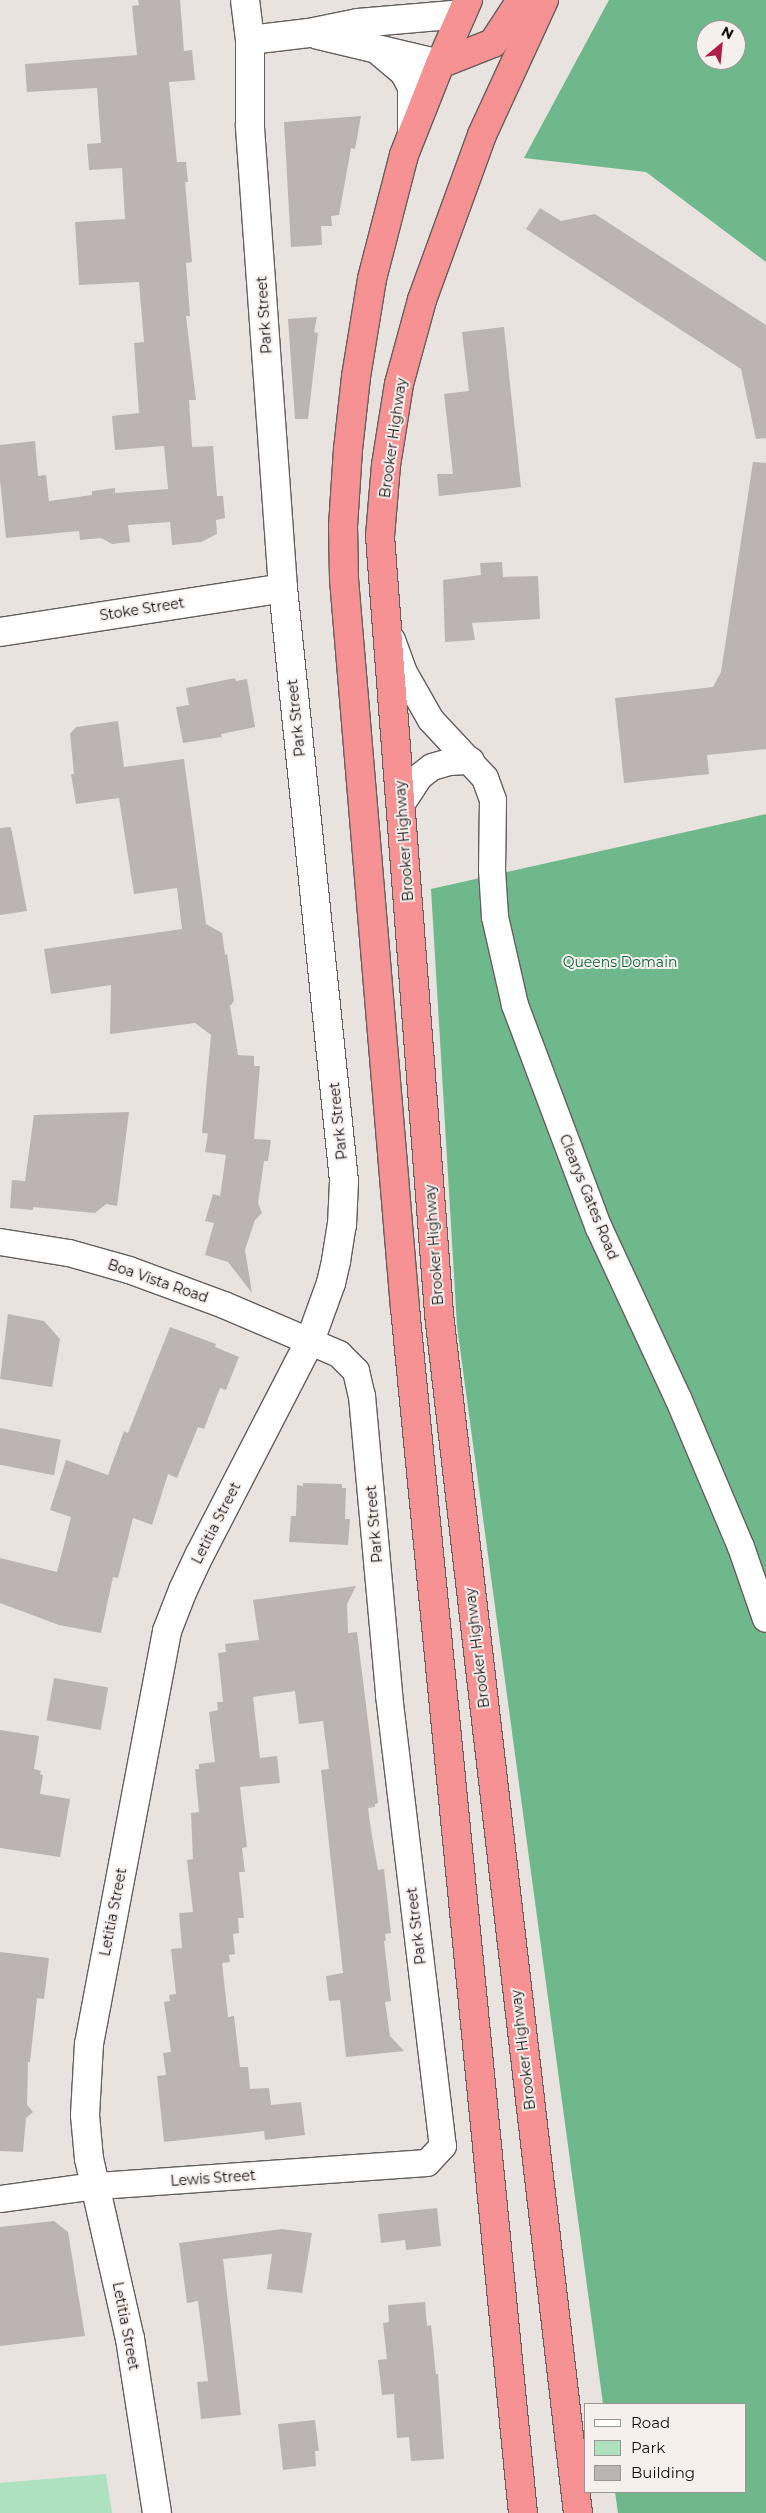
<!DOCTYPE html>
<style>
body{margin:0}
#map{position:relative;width:766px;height:2513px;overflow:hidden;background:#e9e3e0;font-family:Montserrat,sans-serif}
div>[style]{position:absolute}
.green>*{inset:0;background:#aee1c0}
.forest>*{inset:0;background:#6eb88b}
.building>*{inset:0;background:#bbb4b3;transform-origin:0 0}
.roads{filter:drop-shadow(1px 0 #645f5c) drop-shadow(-1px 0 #645f5c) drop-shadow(0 1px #645f5c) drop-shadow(0 -1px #645f5c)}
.minor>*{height:26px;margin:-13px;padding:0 13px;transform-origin:13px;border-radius:13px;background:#fff}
.tertiary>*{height:28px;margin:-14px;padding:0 14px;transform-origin:14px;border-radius:14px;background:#fff}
.trunk>*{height:28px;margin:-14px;padding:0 14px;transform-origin:14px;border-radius:14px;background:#f69293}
span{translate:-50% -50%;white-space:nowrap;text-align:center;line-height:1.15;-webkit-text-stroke:4px #f6f0ed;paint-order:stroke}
.street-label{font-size:14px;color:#12100f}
.park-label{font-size:14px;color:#0e653c}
.legend{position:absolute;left:584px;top:2403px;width:162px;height:90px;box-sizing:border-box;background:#f6f0ed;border:1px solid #9b9694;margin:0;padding:6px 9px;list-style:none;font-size:15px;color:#12100f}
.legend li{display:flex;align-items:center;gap:10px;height:25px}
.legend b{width:25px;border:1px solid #9b9694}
.north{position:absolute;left:696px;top:20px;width:50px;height:50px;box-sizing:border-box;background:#f6f0ed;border:1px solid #9b9694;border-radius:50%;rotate:28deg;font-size:14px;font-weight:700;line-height:20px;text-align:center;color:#12100f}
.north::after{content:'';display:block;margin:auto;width:18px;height:22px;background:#ae1c4b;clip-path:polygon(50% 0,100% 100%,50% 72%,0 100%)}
</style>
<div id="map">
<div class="green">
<i style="clip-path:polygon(106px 2474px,112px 2513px,0 2513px,0 2483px)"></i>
</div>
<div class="forest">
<i style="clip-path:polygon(evenodd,609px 0,766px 0,766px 262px,646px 172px,524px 158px,609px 0,706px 30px,736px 30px,736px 60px,706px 60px,706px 30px)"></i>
<i style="clip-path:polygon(766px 814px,766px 2513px,618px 2513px,615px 2492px,745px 2492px,745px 2404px,603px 2404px,457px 1326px,431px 889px)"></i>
</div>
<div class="building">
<i style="clip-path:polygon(138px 0,180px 0,184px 51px,192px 50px,195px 80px,169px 82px,177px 162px,186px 162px,188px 182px,185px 182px,192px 262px,186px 263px,190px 316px,186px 316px,196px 400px,189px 400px,192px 447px,213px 446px,217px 496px,223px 496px,225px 518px,216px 520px,217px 534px,201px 542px,172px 545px,170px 522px,128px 525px,130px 542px,112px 544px,101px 538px,80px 540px,79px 531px,6px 538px,0 480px,0 445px,35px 441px,38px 476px,46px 475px,49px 501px,92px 495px,92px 491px,115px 488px,115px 493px,168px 489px,164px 446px,115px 450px,112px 416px,139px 413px,134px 343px,144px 342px,139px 282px,79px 285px,75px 222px,125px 219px,122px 168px,89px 170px,87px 144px,101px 143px,97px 88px,27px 92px,25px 64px,137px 55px,132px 6px,139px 5px)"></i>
<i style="clip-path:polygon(361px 116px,355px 149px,351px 148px,339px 215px,331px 216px,332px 226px,321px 226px,322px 245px,291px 247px,284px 122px)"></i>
<i style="clip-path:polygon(540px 208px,561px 221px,595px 214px,766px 325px,766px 438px,756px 439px,741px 369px,526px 229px)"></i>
<i style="clip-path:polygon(317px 317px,314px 332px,318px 333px,308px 419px,295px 419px,288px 319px)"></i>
<i style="clip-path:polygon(504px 327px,521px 487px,439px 496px,437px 474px,453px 474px,444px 394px,469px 391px,462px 332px)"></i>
<i style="clip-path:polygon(753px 462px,766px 463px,766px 749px,707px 755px,709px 774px,624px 783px,615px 698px,713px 687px,721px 672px)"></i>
<i style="clip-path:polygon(502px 562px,503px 577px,538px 576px,540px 619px,472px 623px,475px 640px,445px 642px,443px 580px,481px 575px,480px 563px)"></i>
<i style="clip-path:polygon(235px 678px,236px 681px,247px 679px,255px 727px,221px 734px,222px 737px,183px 743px,176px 707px,189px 705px,186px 688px)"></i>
<i style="clip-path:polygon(118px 721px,124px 767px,184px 759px,206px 924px,222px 933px,225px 955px,227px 954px,234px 1001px,230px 1006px,238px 1055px,254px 1056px,254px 1066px,260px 1066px,254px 1139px,271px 1140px,268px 1161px,264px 1161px,258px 1203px,262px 1213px,255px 1220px,245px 1250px,252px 1293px,228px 1262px,205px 1255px,214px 1223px,205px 1221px,213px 1194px,220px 1196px,226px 1155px,205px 1152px,208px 1133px,212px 1134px,202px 1133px,211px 1035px,195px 1023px,110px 1034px,111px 985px,51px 994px,44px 949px,182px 929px,177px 888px,134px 894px,119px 798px,76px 804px,71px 774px,74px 774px,70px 734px,76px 727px)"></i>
<i style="clip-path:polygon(11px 827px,27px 911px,0 915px,0 828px)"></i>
<i style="clip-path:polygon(129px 1112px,117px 1206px,106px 1204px,95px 1213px,33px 1207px,33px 1210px,10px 1208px,12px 1180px,25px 1181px,34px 1115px)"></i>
<i style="clip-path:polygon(8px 1314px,44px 1321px,60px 1339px,52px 1387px,0 1379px)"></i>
<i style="clip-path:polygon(170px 1327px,216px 1344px,215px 1347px,239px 1357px,226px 1390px,220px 1388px,204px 1429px,198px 1427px,177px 1478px,168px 1474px,152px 1525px,133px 1518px,118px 1578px,113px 1577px,101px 1633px,59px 1625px,0 1603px,0 1558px,57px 1572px,71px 1517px,50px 1510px,66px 1460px,108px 1475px,124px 1431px,128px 1433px)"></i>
<i style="left:0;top:1428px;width:62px;height:36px;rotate:11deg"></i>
<i style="clip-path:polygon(303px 1483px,342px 1484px,342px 1488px,346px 1488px,345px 1519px,350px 1519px,348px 1545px,289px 1542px,291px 1516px,296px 1516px,297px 1485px,303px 1486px)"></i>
<i style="clip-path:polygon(356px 1586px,347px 1604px,348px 1633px,357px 1632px,378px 1803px,375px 1804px,375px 1807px,368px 1808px,371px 1830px,378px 1870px,384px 1869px,391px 1933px,385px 1934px,386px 1941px,384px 1941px,391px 2001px,385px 2002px,390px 2036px,404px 2051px,346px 2057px,340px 2000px,329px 2001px,326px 1976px,343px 1973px,321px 1770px,329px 1769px,323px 1721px,299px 1724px,295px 1691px,253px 1697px,260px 1758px,277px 1756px,280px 1783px,240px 1787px,247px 1847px,242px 1848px,245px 1872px,239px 1872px,244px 1918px,238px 1918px,239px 1933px,233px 1934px,235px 1954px,229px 1955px,230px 1962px,222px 1963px,228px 2017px,234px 2016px,240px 2067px,248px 2067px,250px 2089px,269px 2088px,271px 2105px,301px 2102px,305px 2135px,265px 2140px,264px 2131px,164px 2142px,157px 2076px,166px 2075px,163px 2053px,171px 2052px,164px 2002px,170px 2001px,169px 1995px,176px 1994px,171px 1949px,182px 1948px,179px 1913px,193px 1912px,187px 1860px,193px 1859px,191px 1813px,199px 1812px,195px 1769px,199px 1769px,199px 1764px,215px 1762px,209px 1712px,218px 1710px,217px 1702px,223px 1702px,218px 1653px,226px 1652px,225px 1644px,259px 1640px,253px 1600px)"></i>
<i style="left:54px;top:1678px;width:55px;height:43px;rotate:10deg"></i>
<i style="clip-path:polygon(0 1730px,39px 1736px,34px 1769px,41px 1771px,40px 1774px,43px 1775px,40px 1794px,70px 1799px,60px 1857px,0 1848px)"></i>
<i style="clip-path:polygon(0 1952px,49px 1958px,44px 1999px,37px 1998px,30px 2062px,28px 2062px,27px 2105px,33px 2112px,26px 2118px,23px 2152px,0 2151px)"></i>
<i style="clip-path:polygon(437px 2208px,441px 2246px,406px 2250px,405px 2240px,381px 2243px,378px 2214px)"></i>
<i style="clip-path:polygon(54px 2221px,68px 2232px,85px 2336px,0 2346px,0 2227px)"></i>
<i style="clip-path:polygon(282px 2229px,312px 2233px,302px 2293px,267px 2289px,272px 2254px,223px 2259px,241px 2415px,201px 2419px,197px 2382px,208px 2381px,198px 2301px,187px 2303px,179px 2243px)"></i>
<i style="clip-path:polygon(425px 2302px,427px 2326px,431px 2325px,436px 2374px,438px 2374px,444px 2459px,411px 2461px,409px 2437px,397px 2438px,394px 2394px,382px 2395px,378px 2360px,387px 2359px,383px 2323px,389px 2322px,388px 2305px)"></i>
<i style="clip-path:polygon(315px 2420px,319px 2451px,315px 2451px,316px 2466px,283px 2470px,278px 2424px)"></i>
</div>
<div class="roads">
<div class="minor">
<i style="left:392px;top:640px;width:33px;rotate:70deg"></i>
<i style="left:403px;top:671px;width:56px;rotate:60.3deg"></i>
<i style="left:431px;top:720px;width:79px;rotate:47deg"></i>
<i style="left:485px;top:778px;width:23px;rotate:70deg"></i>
<i style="left:493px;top:800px;width:70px;rotate:90.8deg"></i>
<i style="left:492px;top:870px;width:47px;rotate:86.3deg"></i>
<i style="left:495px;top:917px;width:90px;rotate:77.2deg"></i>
<i style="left:515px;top:1005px;width:238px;rotate:69.4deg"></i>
<i style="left:599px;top:1228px;width:187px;rotate:65.1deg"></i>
<i style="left:678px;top:1398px;width:162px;rotate:67.1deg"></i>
<i style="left:741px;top:1547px;width:76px;rotate:70.9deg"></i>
<i style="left:401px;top:805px;width:33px;rotate:-57deg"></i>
<i style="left:419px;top:777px;width:16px;rotate:-38deg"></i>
<i style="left:432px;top:767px;width:18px;rotate:-16deg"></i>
<i style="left:449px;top:762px;width:22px;rotate:-3deg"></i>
<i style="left:0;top:1242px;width:70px;rotate:9.1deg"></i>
<i style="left:69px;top:1253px;width:62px;rotate:15.8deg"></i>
<i style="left:129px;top:1270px;width:101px;rotate:20.2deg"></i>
<i style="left:224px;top:1305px;width:125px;rotate:23.1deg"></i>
<i style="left:339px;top:1354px;width:24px;rotate:45deg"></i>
<i style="left:356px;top:1371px;width:26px;rotate:77deg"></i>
<i style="left:362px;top:1396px;width:300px;rotate:84.8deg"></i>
<i style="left:389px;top:1695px;width:454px;rotate:83.2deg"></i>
<i style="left:443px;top:2146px;width:23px;rotate:133deg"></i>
<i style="left:427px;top:2163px;width:333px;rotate:176deg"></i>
<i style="left:95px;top:2186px;width:96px;rotate:172.2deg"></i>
</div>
<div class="tertiary">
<i style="left:318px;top:35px;width:125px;rotate:13.4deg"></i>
<i style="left:250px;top:40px;width:59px;rotate:-6.8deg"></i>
<i style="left:309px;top:33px;width:50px;rotate:-11.5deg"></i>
<i style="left:358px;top:23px;width:104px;rotate:-4.9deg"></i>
<i style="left:379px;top:51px;width:33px;rotate:40deg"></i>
<i style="left:404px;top:72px;width:17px;rotate:62deg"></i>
<i style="left:412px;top:87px;width:44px;rotate:90deg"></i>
<i style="left:0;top:632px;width:286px;rotate:-8.8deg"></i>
<i style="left:157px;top:2513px;width:176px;rotate:-98.8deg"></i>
<i style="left:130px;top:2339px;width:185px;rotate:-102.8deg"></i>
<i style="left:89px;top:2159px;width:44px;rotate:-95.2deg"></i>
<i style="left:85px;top:2115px;width:71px;rotate:-86.8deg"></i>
<i style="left:89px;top:2044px;width:420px;rotate:-79.3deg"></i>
<i style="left:167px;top:1631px;width:44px;rotate:-68.7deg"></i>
<i style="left:183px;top:1590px;width:40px;rotate:-65deg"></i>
<i style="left:200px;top:1554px;width:240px;rotate:-62.7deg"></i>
<i style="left:310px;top:1341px;width:62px;rotate:-70.1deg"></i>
<i style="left:331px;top:1283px;width:23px;rotate:-77deg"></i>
<i style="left:336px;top:1261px;width:36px;rotate:-81deg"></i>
<i style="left:342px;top:1225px;width:44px;rotate:-87.4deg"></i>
<i style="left:344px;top:1181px;width:596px;rotate:-95.87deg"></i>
<i style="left:283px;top:588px;width:464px;rotate:-94.1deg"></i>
<i style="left:250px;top:125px;width:85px;rotate:-90deg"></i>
<i style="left:250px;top:40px;width:40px;rotate:-97.1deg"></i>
</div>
<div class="trunk">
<i style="left:468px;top:0;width:70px;rotate:113.6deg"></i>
<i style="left:440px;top:64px;width:98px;rotate:111.6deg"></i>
<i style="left:404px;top:155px;width:128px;rotate:104.5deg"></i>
<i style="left:372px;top:279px;width:99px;rotate:99.3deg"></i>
<i style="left:356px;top:377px;width:72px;rotate:96.3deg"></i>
<i style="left:348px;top:449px;width:77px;rotate:93.7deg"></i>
<i style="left:343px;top:526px;width:53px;rotate:88.9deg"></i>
<i style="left:344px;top:579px;width:732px;rotate:85.22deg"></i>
<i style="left:405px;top:1308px;width:1211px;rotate:84.41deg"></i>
<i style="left:544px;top:0;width:149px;rotate:114.7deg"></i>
<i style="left:482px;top:135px;width:176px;rotate:110deg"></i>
<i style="left:422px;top:300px;width:87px;rotate:105.3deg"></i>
<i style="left:399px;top:384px;width:82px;rotate:99.1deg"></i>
<i style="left:386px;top:465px;width:71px;rotate:94.8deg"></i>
<i style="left:380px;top:536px;width:780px;rotate:85.66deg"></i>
<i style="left:439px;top:1314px;width:1207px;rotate:83.39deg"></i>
<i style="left:440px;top:64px;width:57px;rotate:-21.6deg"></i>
<i style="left:493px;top:43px;width:51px;rotate:-56.9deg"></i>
</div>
</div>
<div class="street-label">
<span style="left:264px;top:315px;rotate:-94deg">Park Street</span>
<span style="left:393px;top:438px;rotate:-82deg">Brooker Highway</span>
<span style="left:142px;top:609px;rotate:-9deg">Stoke Street</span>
<span style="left:296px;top:718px;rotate:-96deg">Park Street</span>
<span style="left:404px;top:841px;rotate:-94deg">Brooker Highway</span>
<span style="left:338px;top:1121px;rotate:-96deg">Park Street</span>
<span style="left:589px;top:1197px;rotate:68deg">Clearys Gates Road</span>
<span style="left:434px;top:1245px;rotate:-94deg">Brooker Highway</span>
<span style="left:158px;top:1281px;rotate:19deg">Boa Vista Road</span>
<span style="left:216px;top:1523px;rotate:-63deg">Letitia Street</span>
<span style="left:374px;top:1524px;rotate:-95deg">Park Street</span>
<span style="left:477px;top:1648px;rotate:-97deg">Brooker Highway</span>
<span style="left:113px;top:1912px;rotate:-79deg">Letitia Street</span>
<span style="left:416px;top:1926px;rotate:-97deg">Park Street</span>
<span style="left:523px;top:2050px;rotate:-97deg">Brooker Highway</span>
<span style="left:213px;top:2178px;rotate:-4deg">Lewis Street</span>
<span style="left:126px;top:2326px;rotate:79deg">Letitia Street</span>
</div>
<div class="park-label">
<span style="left:620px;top:962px">Queens Domain</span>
</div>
<ul class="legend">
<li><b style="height:6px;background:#fff"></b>Road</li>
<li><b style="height:14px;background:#aee1c0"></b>Park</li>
<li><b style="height:14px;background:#bbb4b3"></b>Building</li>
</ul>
<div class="north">N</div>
</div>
